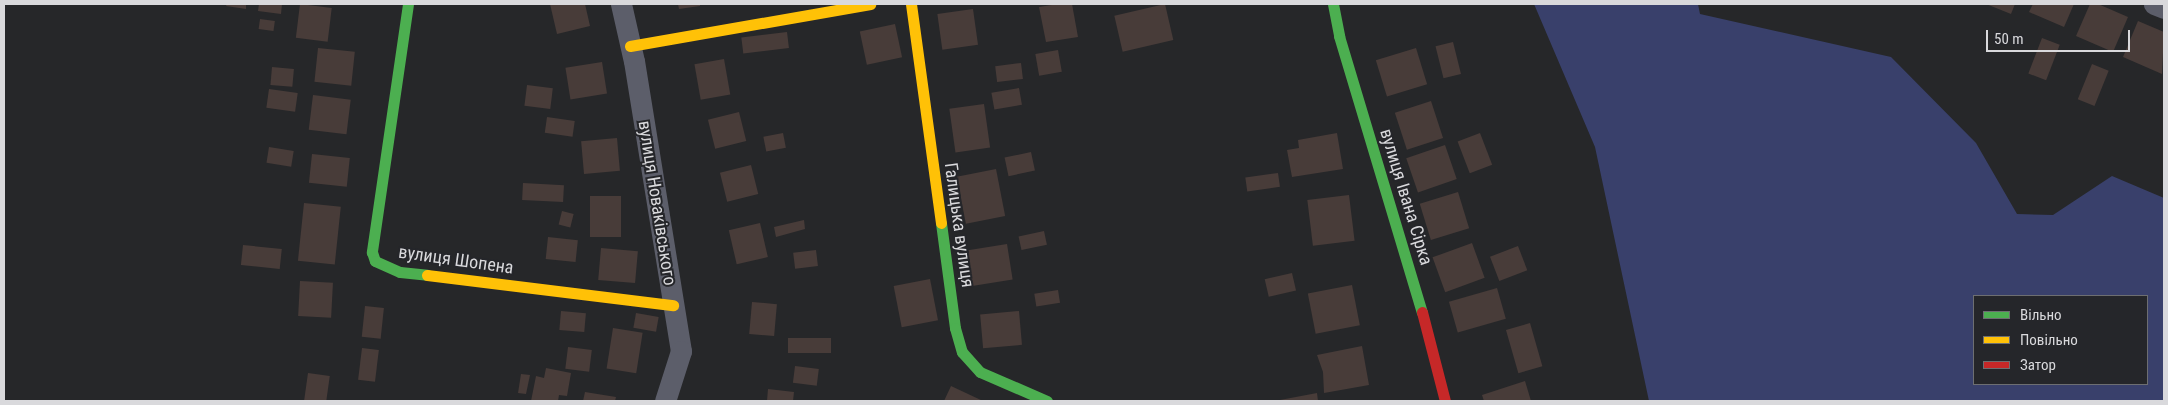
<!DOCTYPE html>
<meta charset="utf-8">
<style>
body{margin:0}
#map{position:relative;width:2168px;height:405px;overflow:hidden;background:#262729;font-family:"Roboto Condensed",sans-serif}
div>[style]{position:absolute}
.green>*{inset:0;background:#39406b}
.building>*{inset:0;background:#483c39;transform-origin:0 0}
.street>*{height:21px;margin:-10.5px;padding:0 10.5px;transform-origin:10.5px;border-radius:10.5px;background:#5c5e6a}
.fast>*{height:11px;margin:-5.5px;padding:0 5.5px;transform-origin:5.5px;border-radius:5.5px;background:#4caf50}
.slow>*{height:11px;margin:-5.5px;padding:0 5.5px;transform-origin:5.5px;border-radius:5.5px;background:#ffc107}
.jam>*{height:11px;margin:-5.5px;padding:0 5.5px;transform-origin:5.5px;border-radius:5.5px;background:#c62828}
span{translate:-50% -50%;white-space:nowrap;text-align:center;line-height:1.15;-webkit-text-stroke:4px #25262a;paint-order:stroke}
.street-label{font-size:18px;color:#d9d9dc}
.frame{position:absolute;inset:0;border:5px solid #d9d9dc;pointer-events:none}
.legend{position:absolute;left:1973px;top:295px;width:175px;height:90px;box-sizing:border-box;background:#25262a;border:1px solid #6d6e71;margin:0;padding:6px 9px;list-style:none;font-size:15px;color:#d9d9dc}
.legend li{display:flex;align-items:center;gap:10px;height:25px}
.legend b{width:25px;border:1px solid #6d6e71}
.scale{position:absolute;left:1986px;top:30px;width:144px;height:22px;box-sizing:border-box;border:2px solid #d9d9dc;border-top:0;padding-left:6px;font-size:15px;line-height:18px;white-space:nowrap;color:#d9d9dc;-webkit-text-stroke:4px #25262a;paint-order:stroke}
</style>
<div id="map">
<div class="green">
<i style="clip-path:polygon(evenodd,1534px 4px,1698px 4px,1700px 14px,1891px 57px,1976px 143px,2017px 214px,2053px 215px,2112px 176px,2164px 198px,2164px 401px,1649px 401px,1595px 147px,1534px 4px,1974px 296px,2147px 296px,2147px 384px,1974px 384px,1974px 296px)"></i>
</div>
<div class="building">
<i style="clip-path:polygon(227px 4px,246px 4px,246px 9px,226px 6px)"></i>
<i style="clip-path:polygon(259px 4px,282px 4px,281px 14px,258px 11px)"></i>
<i style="left:300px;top:4px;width:32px;height:34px;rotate:7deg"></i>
<i style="clip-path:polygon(550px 4px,585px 4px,590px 26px,557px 34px)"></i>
<i style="clip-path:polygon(678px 4px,700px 4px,700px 6px,679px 9px)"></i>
<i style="clip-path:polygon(1058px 4px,1072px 4px,1078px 37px,1046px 42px,1039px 7px)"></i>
<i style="left:1165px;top:4px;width:37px;height:52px;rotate:77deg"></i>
<i style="clip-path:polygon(1986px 4px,2015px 4px,2011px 14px)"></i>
<i style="clip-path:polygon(2033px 4px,2074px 4px,2064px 27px,2029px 12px)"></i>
<i style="clip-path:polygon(2090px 4px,2098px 4px,2128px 17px,2113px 52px,2076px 36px)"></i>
<i style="left:973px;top:9px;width:36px;height:36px;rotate:82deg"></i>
<i style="left:260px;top:19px;width:15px;height:10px;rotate:8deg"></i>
<i style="clip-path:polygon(2138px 21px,2164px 32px,2162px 74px,2123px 57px)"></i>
<i style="left:895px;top:24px;width:34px;height:36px;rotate:78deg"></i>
<i style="left:787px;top:32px;width:16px;height:46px;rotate:83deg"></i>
<i style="left:2042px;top:38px;width:19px;height:38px;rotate:21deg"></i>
<i style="left:1453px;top:42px;width:33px;height:18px;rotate:76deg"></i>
<i style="left:318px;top:48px;width:37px;height:34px;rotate:6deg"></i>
<i style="left:1416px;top:48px;width:38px;height:42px;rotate:73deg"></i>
<i style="left:1058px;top:50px;width:22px;height:23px;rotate:80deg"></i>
<i style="left:724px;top:59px;width:36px;height:30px;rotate:80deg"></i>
<i style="left:602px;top:62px;width:32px;height:37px;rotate:81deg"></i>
<i style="left:1021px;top:63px;width:16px;height:26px;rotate:83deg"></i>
<i style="left:2092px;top:64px;width:18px;height:38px;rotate:22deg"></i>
<i style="left:272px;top:67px;width:22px;height:18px;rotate:5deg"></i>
<i style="left:527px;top:85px;width:26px;height:21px;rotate:7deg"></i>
<i style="left:1019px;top:88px;width:17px;height:28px;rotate:80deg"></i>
<i style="left:269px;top:89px;width:29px;height:19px;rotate:8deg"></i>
<i style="left:313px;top:95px;width:38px;height:35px;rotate:7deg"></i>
<i style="left:1431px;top:101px;width:39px;height:38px;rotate:72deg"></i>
<i style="left:984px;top:104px;width:44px;height:35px;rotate:82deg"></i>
<i style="left:739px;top:112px;width:30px;height:32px;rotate:76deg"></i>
<i style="left:547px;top:117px;width:28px;height:16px;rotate:8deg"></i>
<i style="left:783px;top:133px;width:15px;height:20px;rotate:79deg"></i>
<i style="clip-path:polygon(1337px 133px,1343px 169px,1292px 177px,1287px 150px,1299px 148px,1298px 140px)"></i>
<i style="left:1480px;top:133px;width:34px;height:24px;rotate:69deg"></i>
<i style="left:617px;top:138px;width:33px;height:36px;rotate:85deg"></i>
<i style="left:1445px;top:145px;width:36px;height:41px;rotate:71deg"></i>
<i style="left:269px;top:147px;width:25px;height:16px;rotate:9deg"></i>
<i style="left:1031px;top:152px;width:19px;height:27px;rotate:78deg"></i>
<i style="left:312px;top:154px;width:38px;height:29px;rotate:6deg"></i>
<i style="left:751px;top:165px;width:30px;height:32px;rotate:76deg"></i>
<i style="left:996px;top:169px;width:48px;height:40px;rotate:79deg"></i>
<i style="left:1278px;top:173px;width:14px;height:33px;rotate:82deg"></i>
<i style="left:523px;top:183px;width:41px;height:17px;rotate:3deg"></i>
<i style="left:1458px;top:192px;width:38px;height:40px;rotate:73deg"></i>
<i style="left:1349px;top:195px;width:46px;height:42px;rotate:83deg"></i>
<i style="left:621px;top:196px;width:41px;height:31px;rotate:90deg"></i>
<i style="left:304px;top:203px;width:37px;height:58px;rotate:6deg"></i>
<i style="left:562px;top:211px;width:12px;height:14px;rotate:14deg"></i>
<i style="clip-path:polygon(804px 220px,805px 229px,776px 237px,774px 227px)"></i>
<i style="left:760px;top:223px;width:35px;height:32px;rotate:77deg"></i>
<i style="left:1044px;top:231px;width:14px;height:26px;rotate:78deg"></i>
<i style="left:548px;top:237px;width:30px;height:22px;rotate:6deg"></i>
<i style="left:1472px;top:243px;width:37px;height:42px;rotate:70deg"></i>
<i style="left:1007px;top:244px;width:36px;height:41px;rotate:81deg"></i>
<i style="left:243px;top:245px;width:39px;height:20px;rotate:6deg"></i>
<i style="left:1518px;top:246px;width:26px;height:30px;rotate:69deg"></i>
<i style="left:601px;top:248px;width:37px;height:32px;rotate:5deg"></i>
<i style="left:816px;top:250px;width:16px;height:23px;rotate:83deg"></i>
<i style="left:1292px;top:273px;width:18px;height:28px;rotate:77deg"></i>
<i style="left:930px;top:279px;width:42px;height:37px;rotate:79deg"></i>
<i style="left:300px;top:281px;width:33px;height:35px;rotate:3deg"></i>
<i style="left:1352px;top:285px;width:41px;height:45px;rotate:79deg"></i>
<i style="left:1497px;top:288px;width:32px;height:50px;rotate:74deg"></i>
<i style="left:1058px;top:290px;width:13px;height:24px;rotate:81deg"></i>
<i style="left:752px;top:302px;width:25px;height:32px;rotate:5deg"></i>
<i style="left:365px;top:306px;width:19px;height:31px;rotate:6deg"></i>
<i style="left:561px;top:311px;width:25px;height:19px;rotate:5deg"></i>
<i style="left:1019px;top:311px;width:34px;height:39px;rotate:85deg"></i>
<i style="left:636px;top:313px;width:23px;height:15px;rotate:10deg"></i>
<i style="left:1530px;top:323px;width:45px;height:25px;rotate:74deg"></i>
<i style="left:613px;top:328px;width:30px;height:41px;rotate:9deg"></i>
<i style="left:831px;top:338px;width:15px;height:43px;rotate:90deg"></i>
<i style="clip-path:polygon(1362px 346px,1369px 385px,1324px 393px,1323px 372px,1317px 355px)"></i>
<i style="left:568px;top:347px;width:24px;height:22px;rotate:7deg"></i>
<i style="left:362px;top:348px;width:17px;height:32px;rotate:7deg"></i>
<i style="left:795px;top:366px;width:24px;height:17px;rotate:7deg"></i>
<i style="clip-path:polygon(546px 368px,571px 373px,567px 396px,559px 395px,558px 401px,531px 401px,536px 376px,544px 378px)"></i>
<i style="left:308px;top:373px;width:22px;height:28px;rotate:8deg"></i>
<i style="clip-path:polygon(521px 374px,530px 375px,526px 394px,518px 393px)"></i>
<i style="clip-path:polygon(1525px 381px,1531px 401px,1484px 401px,1482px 395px)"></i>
<i style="clip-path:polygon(951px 386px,983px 401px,944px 401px)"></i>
<i style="clip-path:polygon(768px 389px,794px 392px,793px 401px,767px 401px)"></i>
<i style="clip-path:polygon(585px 392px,616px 397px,615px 401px,583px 401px)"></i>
<i style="clip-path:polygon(1317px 393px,1318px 401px,1280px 401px,1280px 400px)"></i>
</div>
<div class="street">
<i style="left:621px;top:4px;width:58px;rotate:77.2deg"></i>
<i style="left:634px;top:61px;width:294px;rotate:80.8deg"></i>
<i style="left:681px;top:351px;width:52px;rotate:107.7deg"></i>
<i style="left:2154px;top:4px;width:11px;rotate:22deg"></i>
</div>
<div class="fast">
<i style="left:408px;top:4px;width:251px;rotate:98.3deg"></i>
<i style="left:372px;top:252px;width:9px;rotate:72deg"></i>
<i style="left:375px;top:261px;width:27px;rotate:24deg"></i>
<i style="left:400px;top:272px;width:27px;rotate:6deg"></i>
<i style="left:1333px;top:4px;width:33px;rotate:79deg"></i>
<i style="left:1339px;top:36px;width:288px;rotate:73.3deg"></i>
<i style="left:941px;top:223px;width:106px;rotate:82.4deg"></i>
<i style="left:955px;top:328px;width:25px;rotate:74deg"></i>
<i style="left:962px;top:352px;width:27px;rotate:48deg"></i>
<i style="left:980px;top:372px;width:73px;rotate:23.4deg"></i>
</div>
<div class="slow">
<i style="left:911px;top:4px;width:221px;rotate:82.2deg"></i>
<i style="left:630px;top:46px;width:244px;rotate:-9.9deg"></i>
<i style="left:427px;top:275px;width:248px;rotate:7deg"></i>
</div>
<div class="jam">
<i style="left:1422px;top:312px;width:92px;rotate:75.5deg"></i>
</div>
<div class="street-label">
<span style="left:1406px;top:197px;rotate:73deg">вулиця Івана Сірка</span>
<span style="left:657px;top:203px;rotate:81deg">вулиця Новаківського</span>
<span style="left:959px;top:225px;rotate:82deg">Галицька вулиця</span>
<span style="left:456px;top:260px;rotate:8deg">вулиця Шопена</span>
</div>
<div class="frame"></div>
<ul class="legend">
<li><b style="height:6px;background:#4caf50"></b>Вільно</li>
<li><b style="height:6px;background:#ffc107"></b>Повільно</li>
<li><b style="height:6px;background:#c62828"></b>Затор</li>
</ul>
<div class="scale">50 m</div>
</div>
